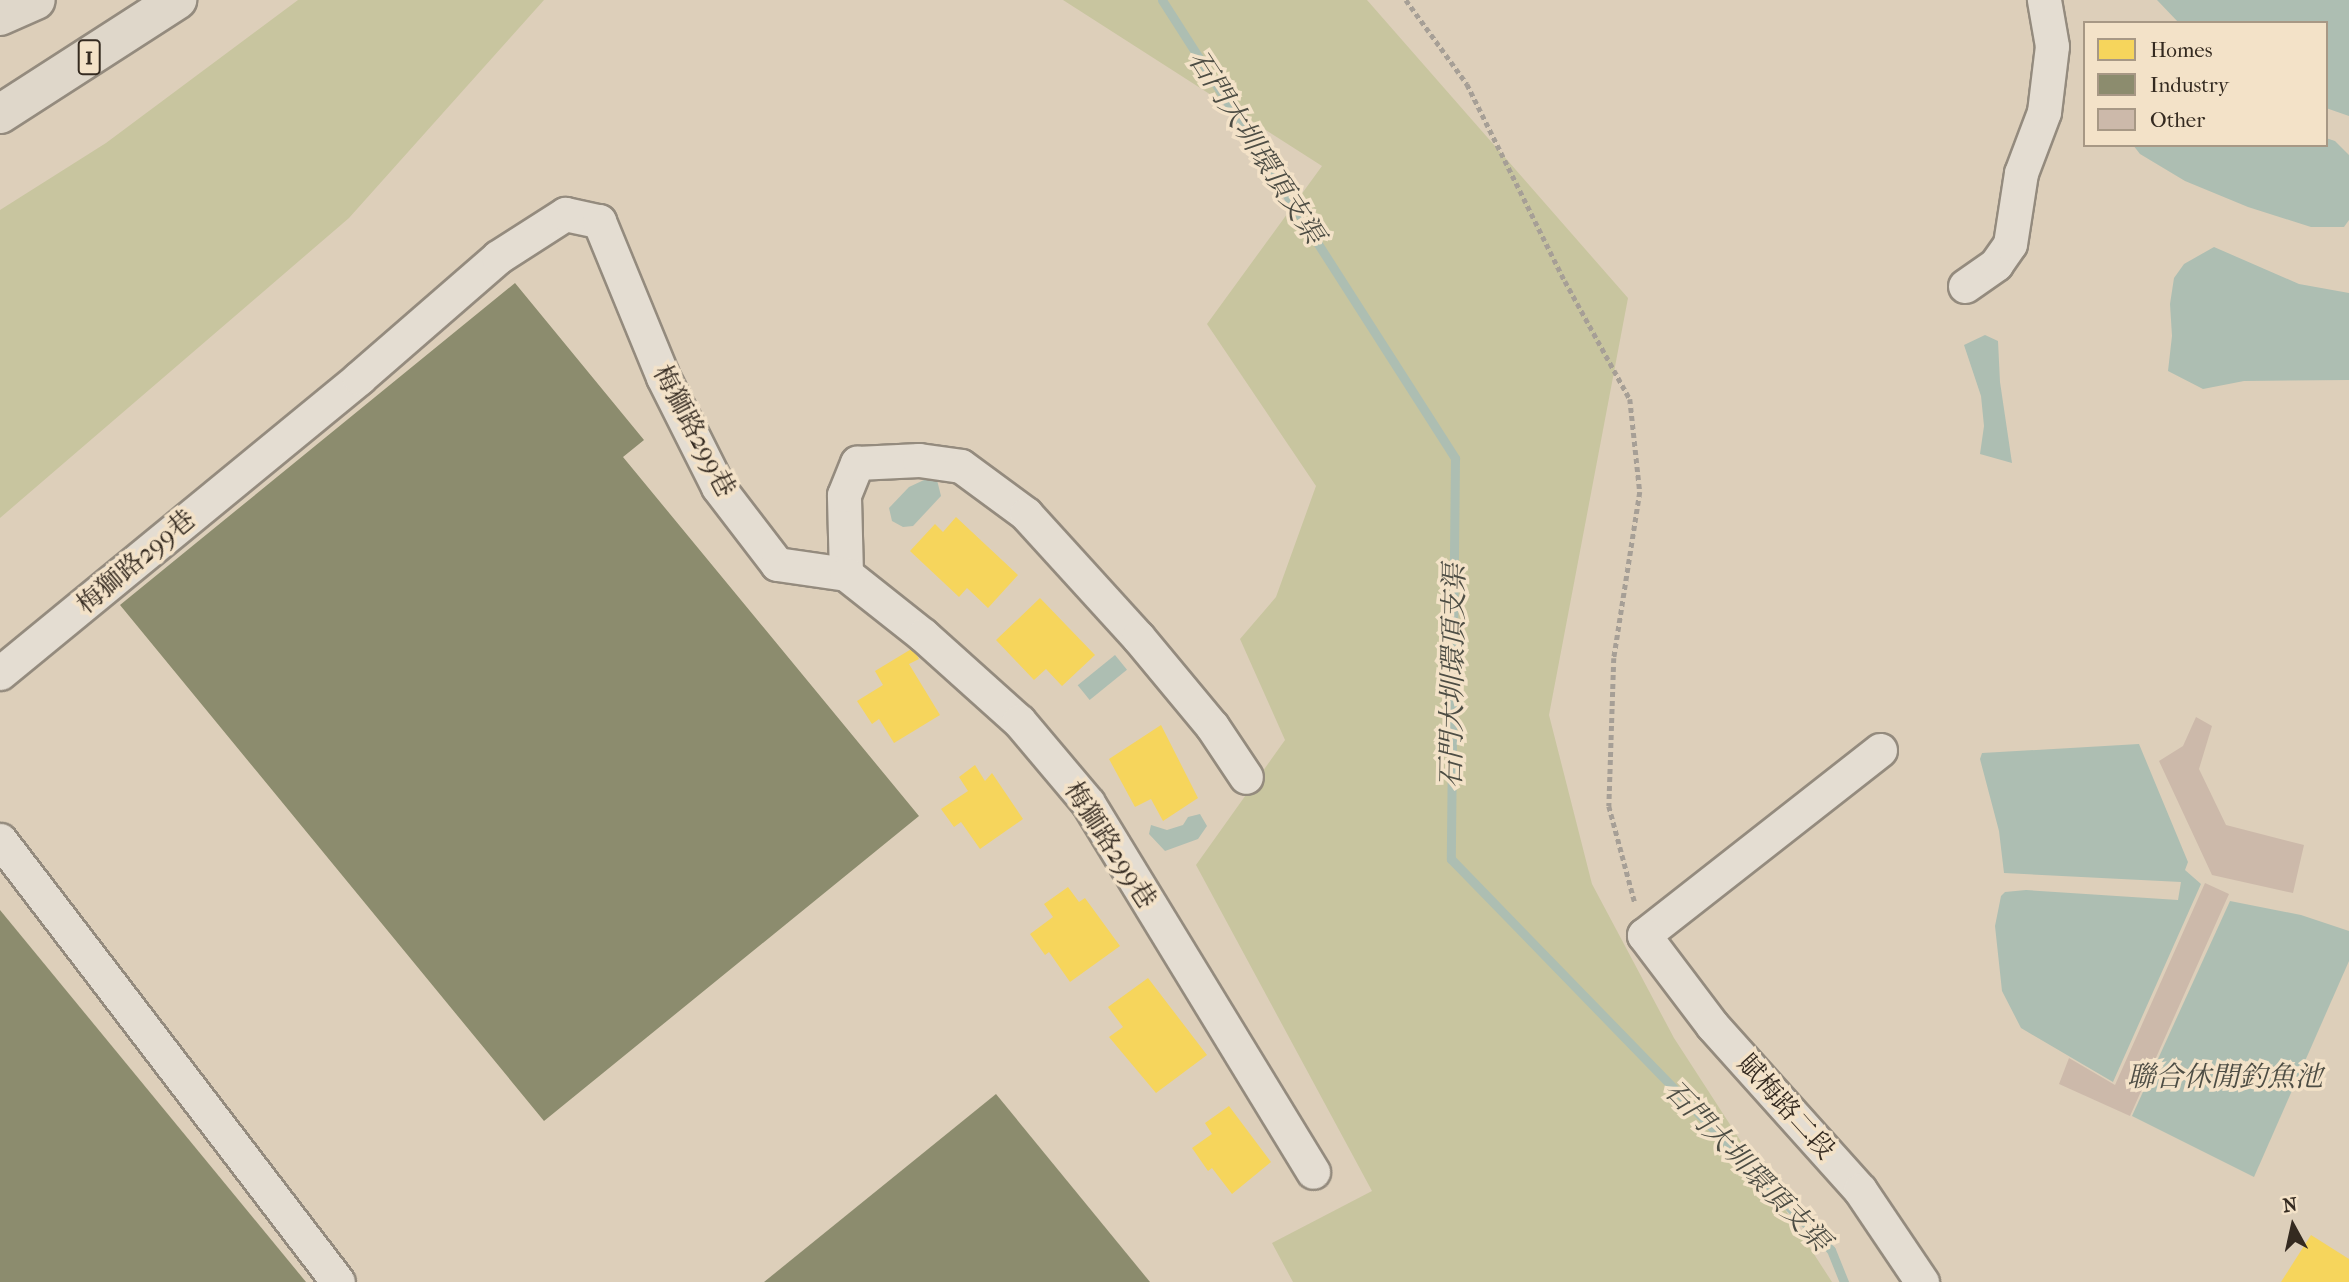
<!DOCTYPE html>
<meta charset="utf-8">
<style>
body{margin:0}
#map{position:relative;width:2349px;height:1282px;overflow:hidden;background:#ddcfba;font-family:"IM FELL French Canon","Noto Serif TC",serif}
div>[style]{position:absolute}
.green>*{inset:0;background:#c8c59f}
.water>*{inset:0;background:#adbeb2;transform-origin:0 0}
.homes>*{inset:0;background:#f6d55c}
.industry>*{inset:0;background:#8c8c6e}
.stream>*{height:9px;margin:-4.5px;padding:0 4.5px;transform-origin:4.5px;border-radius:4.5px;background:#adbeb2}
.building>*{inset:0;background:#ccb9aa}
.path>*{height:4.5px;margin-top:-2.25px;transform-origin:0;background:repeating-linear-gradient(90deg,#a69f96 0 5px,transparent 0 8.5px)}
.roads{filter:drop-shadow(2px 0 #948b7e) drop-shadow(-2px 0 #948b7e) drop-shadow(0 2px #948b7e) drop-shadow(0 -2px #948b7e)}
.minor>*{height:33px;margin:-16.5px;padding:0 16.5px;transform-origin:16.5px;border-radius:16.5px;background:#e4ddd2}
.highway>*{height:38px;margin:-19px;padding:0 19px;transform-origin:19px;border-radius:19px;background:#dfd7ca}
span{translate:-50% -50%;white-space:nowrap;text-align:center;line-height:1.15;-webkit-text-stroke:7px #f3e2c8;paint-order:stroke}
.shield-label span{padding:2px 5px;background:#f3e2c8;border:2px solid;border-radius:5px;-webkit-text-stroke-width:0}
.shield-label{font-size:24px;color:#342a20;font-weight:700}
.street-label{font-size:26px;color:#342a20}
.water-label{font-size:28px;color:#4d4d44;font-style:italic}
.legend{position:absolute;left:2083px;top:21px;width:245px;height:126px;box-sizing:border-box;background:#f3e2c8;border:2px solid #a79885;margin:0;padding:9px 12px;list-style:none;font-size:21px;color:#342a20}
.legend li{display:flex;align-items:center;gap:14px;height:35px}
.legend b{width:35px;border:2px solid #a79885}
.north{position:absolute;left:2258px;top:1191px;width:70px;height:70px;-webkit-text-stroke:5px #f3e2c8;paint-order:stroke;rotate:352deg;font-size:19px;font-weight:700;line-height:28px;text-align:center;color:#342a20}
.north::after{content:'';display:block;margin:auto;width:24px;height:32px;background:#342a20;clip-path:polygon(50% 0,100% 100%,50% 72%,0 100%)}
</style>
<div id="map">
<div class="green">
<i style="clip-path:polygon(298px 0,544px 0,349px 218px,0 518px,0 210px,106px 143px)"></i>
<i style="clip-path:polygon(1063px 0,1367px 0,1628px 298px,1549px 715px,1592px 884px,1674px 1038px,1832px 1282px,1293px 1282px,1272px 1243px,1372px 1191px,1196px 865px,1285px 740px,1240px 639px,1276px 597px,1316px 486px,1207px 324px,1322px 166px)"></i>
</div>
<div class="water">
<i style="clip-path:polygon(2157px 0,2349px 0,2349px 116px,2326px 108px,2326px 23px,2179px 23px)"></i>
<i style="clip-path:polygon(2326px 138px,2335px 141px,2349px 155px,2349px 220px,2344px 227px,2311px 227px,2248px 207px,2185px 181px,2140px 154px,2133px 145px,2326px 145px)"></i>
<i style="clip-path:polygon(2214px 247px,2299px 284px,2349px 293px,2349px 380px,2244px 381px,2203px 389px,2168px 371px,2172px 336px,2170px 304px,2174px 278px,2184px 264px)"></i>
<i style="clip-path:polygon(1985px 335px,1998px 341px,2000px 382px,2012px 463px,1980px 454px,1984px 426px,1981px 396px,1964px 345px)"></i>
<i style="clip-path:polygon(924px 480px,937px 480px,941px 496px,913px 526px,903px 527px,892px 521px,889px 508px,909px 487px)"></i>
<i style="left:1115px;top:655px;width:19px;height:48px;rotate:51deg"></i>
<i style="clip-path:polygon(2139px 744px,2188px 862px,2185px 870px,2201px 884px,2113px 1082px,2021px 1028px,2002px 991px,1995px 926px,2001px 896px,2005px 892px,2026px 890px,2178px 900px,2181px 882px,2004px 873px,1999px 831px,1980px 759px,1982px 753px)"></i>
<i style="clip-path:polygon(1200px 814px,1207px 826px,1198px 839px,1165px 851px,1149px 834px,1151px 825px,1167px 830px,1183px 825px,1188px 817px)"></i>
<i style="clip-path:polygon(2230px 901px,2301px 915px,2349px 931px,2349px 961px,2254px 1177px,2132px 1116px)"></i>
</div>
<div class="homes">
<i style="clip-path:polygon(956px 517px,1018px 575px,988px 608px,967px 588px,959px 597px,910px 551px,935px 524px,943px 532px)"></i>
<i style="clip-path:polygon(1040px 598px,1095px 655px,1062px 686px,1046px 669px,1034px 680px,996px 640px)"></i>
<i style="clip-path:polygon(913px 648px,919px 659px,909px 664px,940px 715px,894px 743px,879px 719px,872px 724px,857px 701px,883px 685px,875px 671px)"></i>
<i style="clip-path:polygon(1161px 725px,1198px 798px,1163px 821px,1151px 799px,1135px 807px,1109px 759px)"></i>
<i style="clip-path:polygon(975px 765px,985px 781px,992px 773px,1023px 819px,980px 849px,961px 822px,954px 827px,941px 809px,968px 791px,959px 777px)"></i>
<i style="clip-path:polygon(1068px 887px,1079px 902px,1085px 898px,1120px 946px,1070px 982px,1049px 952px,1045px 955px,1030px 934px,1053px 917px,1044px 904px)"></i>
<i style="clip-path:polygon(1148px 978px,1207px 1055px,1156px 1093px,1109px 1037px,1123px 1027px,1108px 1007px)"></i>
<i style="clip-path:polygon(1229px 1106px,1271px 1162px,1232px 1194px,1212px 1168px,1208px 1171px,1192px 1148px,1212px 1134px,1205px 1123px)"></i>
<i style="clip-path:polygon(2311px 1235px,2349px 1259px,2349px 1282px,2281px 1282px)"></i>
</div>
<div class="industry">
<i style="clip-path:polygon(515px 283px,644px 440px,623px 457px,919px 816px,544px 1121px,120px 605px)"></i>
<i style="clip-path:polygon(0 910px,306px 1282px,0 1282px)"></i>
<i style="clip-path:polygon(996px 1094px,1150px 1282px,764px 1282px)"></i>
</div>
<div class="stream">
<i style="left:1162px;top:0;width:544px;rotate:57.39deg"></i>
<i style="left:1455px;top:458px;width:401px;rotate:90.6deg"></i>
<i style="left:1451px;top:859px;width:545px;rotate:45.82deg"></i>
<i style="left:1831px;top:1250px;width:35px;rotate:68deg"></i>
</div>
<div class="building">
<i style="clip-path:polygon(2196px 717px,2212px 726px,2199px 769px,2226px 825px,2304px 845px,2293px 893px,2212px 875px,2159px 761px,2183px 746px)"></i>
<i style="clip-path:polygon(2205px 883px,2229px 894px,2130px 1116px,2059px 1084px,2069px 1058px,2115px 1085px)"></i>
</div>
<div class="path">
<i style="left:1406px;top:0;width:104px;rotate:54deg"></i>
<i style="left:1467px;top:84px;width:220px;rotate:63.6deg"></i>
<i style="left:1565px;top:281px;width:135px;rotate:61.2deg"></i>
<i style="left:1630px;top:399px;width:94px;rotate:83.9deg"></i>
<i style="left:1640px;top:492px;width:168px;rotate:98.9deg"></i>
<i style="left:1614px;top:658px;width:148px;rotate:91.9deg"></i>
<i style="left:1609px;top:806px;width:100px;rotate:75deg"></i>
</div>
<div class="roads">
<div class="minor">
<i style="left:1965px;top:286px;width:38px;rotate:-35deg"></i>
<i style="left:1996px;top:264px;width:24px;rotate:-55deg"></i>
<i style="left:2010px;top:244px;width:72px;rotate:-81.2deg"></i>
<i style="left:2021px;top:173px;width:65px;rotate:-69.3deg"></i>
<i style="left:2044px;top:112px;width:66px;rotate:-83.1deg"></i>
<i style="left:2052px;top:46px;width:47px;rotate:-99.9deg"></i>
<i style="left:846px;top:574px;width:79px;rotate:-91.5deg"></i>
<i style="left:844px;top:495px;width:35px;rotate:-68deg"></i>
<i style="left:857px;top:463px;width:62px;rotate:-2.8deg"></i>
<i style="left:919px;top:460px;width:42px;rotate:8.1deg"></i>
<i style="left:961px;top:466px;width:81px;rotate:36.4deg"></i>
<i style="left:1026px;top:514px;width:166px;rotate:47.7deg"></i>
<i style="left:1138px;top:637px;width:116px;rotate:50.3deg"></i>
<i style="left:1212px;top:726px;width:61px;rotate:56.3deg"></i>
<i style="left:0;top:673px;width:465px;rotate:-39.4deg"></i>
<i style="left:359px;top:378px;width:184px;rotate:-41deg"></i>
<i style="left:498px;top:257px;width:80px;rotate:-32.7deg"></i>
<i style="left:565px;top:214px;width:35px;rotate:12deg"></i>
<i style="left:599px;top:221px;width:169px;rotate:67.7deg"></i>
<i style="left:663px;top:377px;width:123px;rotate:63.4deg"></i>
<i style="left:718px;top:487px;width:97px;rotate:52.5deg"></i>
<i style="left:777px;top:564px;width:70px;rotate:8.2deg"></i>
<i style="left:846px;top:574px;width:98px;rotate:38.4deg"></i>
<i style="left:923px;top:635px;width:129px;rotate:41.9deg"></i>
<i style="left:1019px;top:721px;width:107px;rotate:49.9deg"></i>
<i style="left:1088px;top:803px;width:432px;rotate:58.6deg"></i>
<i style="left:1880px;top:750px;width:300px;rotate:141.9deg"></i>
<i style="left:1644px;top:935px;width:113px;rotate:52.9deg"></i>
<i style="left:1712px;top:1025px;width:222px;rotate:48.1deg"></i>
<i style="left:1860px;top:1190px;width:111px;rotate:56deg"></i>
<i style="left:0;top:840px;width:556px;rotate:52.59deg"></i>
</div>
<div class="highway">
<i style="left:0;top:16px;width:39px;rotate:-24deg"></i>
<i style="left:0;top:114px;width:211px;rotate:-32.8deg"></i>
</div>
</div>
<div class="shield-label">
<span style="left:89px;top:57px">1</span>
</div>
<div class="street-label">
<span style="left:694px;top:431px;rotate:62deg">梅獅路299巷</span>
<span style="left:136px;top:562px;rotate:-40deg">梅獅路299巷</span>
<span style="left:1110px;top:845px;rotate:57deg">梅獅路299巷</span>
<span style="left:1786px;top:1107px;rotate:48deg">賦梅路二段</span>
</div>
<div class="water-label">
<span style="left:1256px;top:147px;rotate:57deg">石門大圳環頂支渠</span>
<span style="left:1453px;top:676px;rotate:-89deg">石門大圳環頂支渠</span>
<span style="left:2225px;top:1077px">聯合休閒釣魚池</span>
<span style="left:1747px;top:1166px;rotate:46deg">石門大圳環頂支渠</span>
</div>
<ul class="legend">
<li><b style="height:19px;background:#f6d55c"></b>Homes</li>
<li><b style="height:19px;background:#8c8c6e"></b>Industry</li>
<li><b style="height:19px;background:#ccb9aa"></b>Other</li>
</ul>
<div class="north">N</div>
</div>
